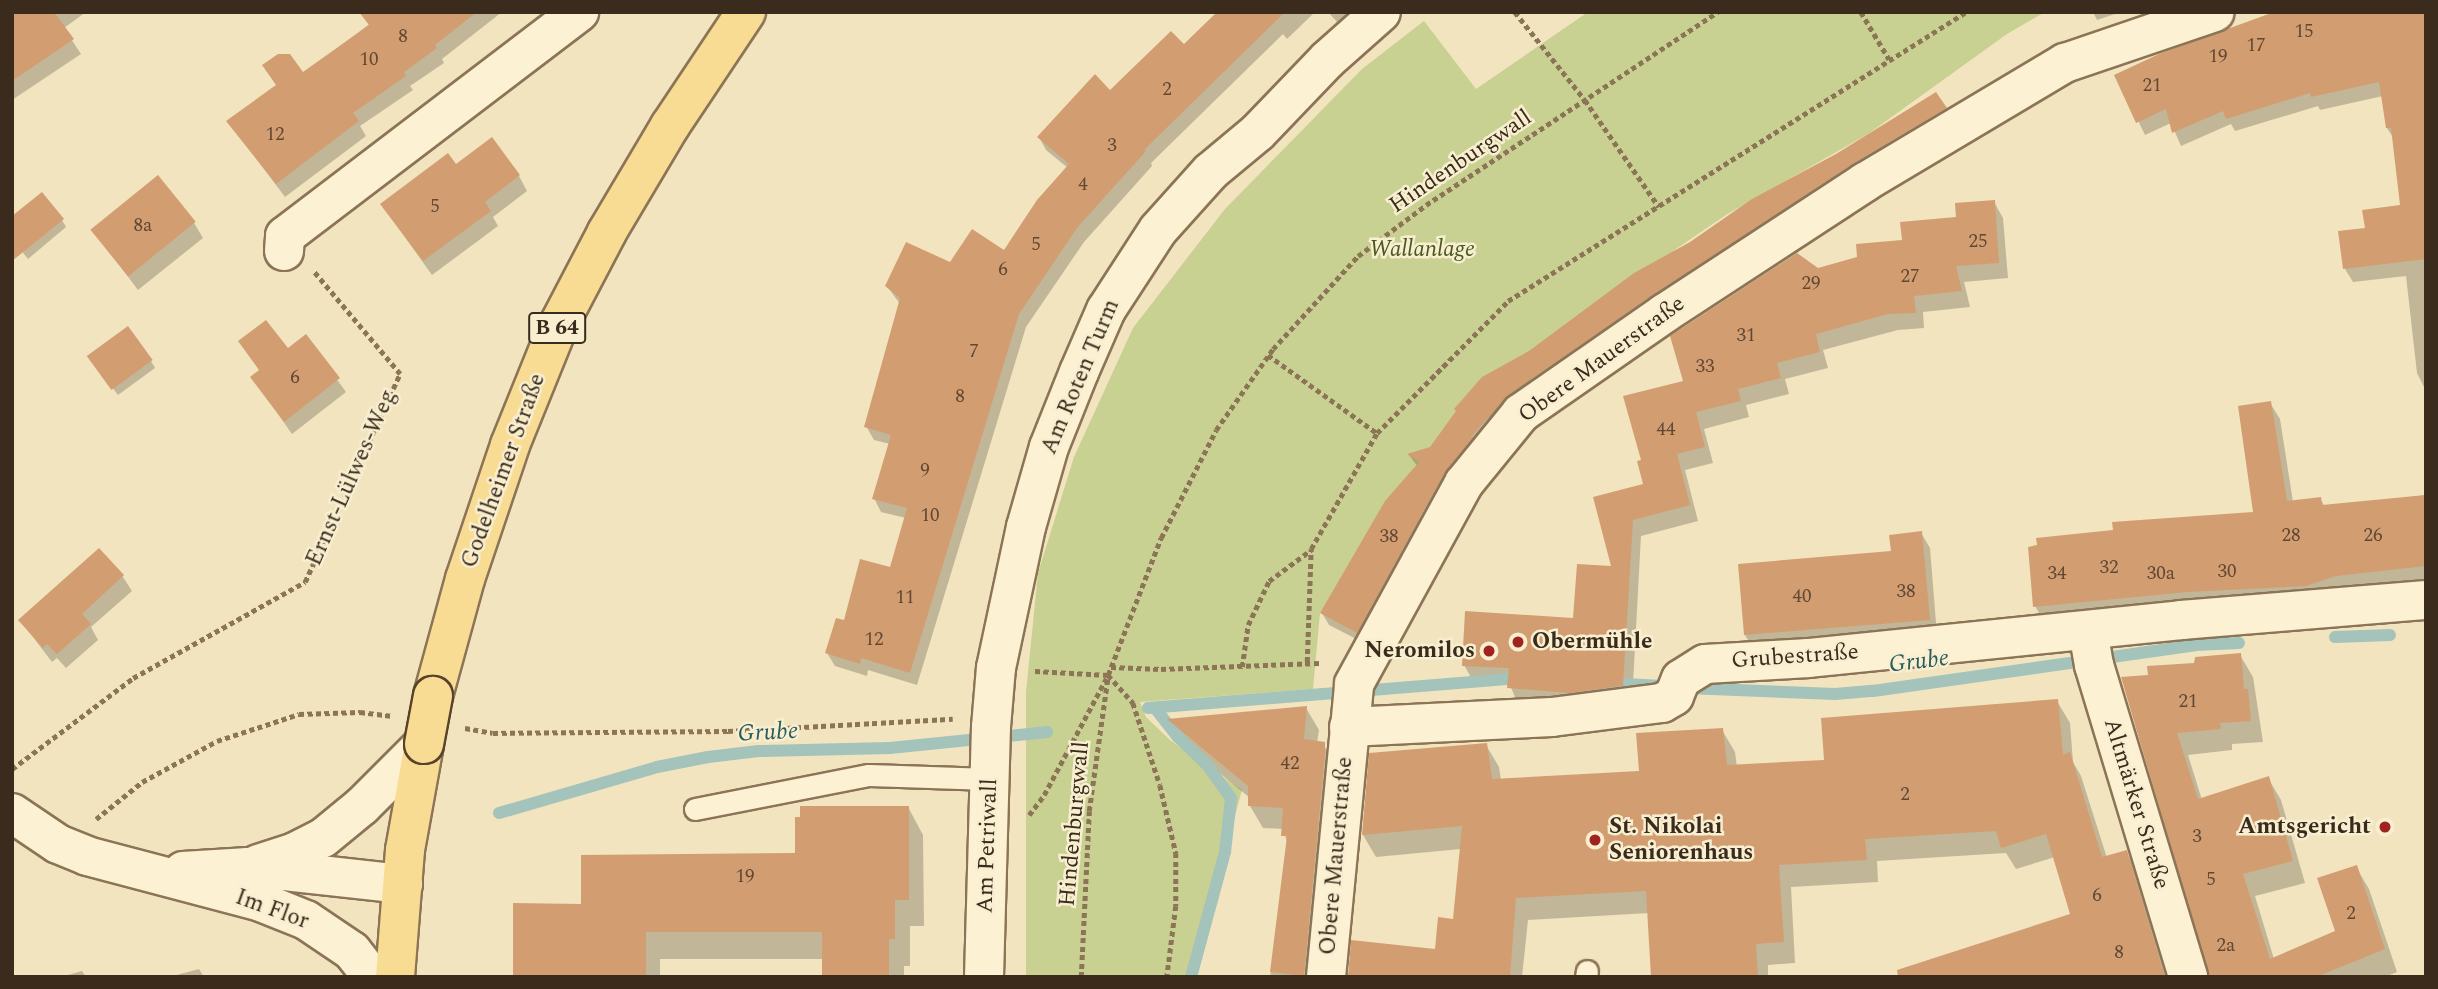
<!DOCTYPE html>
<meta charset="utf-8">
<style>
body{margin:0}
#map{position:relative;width:2438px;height:989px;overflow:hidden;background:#f2e4bf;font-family:Spectral,serif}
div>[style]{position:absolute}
.green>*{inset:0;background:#c8d192}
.shadow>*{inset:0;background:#0003}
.stream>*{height:12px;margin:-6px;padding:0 6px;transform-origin:6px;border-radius:6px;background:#a3c3bb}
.building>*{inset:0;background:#d39d72;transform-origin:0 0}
.path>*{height:4.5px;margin-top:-2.25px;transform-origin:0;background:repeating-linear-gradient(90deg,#8c7456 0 5px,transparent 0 8.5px)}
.roads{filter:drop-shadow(2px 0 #8c7456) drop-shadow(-2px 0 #8c7456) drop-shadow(0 2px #8c7456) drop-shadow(0 -2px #8c7456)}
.lane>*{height:21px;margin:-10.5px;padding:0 10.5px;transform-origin:10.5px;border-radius:10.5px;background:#fcf1d3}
.street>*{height:38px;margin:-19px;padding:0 19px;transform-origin:19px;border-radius:19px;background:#fcf1d3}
.primary>*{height:38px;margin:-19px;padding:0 19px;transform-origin:19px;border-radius:19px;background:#f9dc93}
.bridges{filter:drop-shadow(2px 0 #59422b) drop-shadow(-2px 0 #59422b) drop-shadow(0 2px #59422b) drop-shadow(0 -2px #59422b)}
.primary-bridge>*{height:38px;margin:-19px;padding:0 19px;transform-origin:19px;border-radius:19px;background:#f9dc93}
.dots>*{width:19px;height:19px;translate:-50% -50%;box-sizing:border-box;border:4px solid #f8eed0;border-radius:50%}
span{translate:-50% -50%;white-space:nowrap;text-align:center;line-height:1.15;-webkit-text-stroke:5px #f8eed0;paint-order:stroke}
.number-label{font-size:19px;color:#604832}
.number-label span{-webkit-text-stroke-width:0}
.shield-label span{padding:2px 5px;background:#f8eed0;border:2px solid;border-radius:5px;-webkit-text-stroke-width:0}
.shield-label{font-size:21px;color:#3a2b1c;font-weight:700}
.street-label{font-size:23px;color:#3a2b1c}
.park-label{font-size:23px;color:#495920;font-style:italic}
.poi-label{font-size:23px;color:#3a2b1c;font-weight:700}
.left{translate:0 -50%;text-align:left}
.right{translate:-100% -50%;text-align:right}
.water-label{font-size:24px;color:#295c5a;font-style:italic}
.frame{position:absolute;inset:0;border:14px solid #3a2b1c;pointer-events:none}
</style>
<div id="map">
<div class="green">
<i style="clip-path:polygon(1588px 12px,2045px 12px,2007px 34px,1868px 134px,1726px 215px,1676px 249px,1406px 492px,1320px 613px,1313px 689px,1140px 702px,1146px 717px,1170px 740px,1242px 790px,1191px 977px,1026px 977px,1026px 692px,1038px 573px,1074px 457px,1133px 328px,1225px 209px,1362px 69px,1424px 21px,1476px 89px)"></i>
</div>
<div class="shadow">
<i style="clip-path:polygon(12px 12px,86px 12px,64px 28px,81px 54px,12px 100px)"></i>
<i style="clip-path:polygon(385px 12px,502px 12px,442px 59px,444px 63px,410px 86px,413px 90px,360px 126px,366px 136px,285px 197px,228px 121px,277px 86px,264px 66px,303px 75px)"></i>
<i style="clip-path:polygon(1219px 12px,1315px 12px,1287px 39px,1283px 34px,1151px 163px,1152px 166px,1084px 242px,1026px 327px,917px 685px,868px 670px,867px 676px,835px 666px,827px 653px,846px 622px,891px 570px,906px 518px,881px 512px,874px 498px,890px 444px,874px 440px,866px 426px,900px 304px,887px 286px,950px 265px,1004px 253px,1068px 168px,1046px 150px,1039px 137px,1184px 47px)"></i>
<i style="clip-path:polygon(1328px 12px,1351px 12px,1338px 23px)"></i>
<i style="clip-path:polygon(2093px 12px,2121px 12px,2097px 20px)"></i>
<i style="clip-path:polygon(2426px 12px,2426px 386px,2424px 387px,2417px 373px,2406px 276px,2353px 282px,2345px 269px,2367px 229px,2401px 207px,2394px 139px,2387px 128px,2383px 96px,2320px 110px,2318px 106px,2235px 131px,2231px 124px,2181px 146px,2171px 123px,2145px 135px,2116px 75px)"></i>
<i style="clip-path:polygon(1946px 109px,1952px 120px,1515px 407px,1364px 643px,1329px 625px,1322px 613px,1418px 467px,1409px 455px,1431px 449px,1483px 378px)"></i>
<i style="clip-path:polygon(456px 166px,519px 176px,527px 191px,493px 217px,498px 226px,432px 275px,382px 205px)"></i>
<i style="clip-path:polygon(1994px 202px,2003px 218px,2008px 278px,1964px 282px,1970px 307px,1923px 312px,1924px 328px,1898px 330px,1823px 350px,1828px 368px,1785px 379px,1789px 394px,1746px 405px,1749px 417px,1704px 429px,1713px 463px,1685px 470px,1698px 521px,1641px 536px,1632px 702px,1518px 704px,1509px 683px,1473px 681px,1464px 665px,1575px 620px,1614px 568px,1645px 486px,1643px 462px,1685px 382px,1818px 270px,1904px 242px)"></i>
<i style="clip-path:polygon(62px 220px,66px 227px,28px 259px,12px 239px)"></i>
<i style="clip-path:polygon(194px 223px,203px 238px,138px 290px,93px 230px)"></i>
<i style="clip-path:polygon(306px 337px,346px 392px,292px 434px,252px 377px,260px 371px,240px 342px,287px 351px)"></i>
<i style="clip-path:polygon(151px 361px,155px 368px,118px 395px,94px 364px)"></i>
<i style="clip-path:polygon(2270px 403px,2280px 419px,2293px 502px,2320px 498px,2325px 507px,2426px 495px,2426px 586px,2045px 623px,2035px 606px,2255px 514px)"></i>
<i style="clip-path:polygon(1921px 533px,1930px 548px,1937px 635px,1754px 650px,1745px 635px,1893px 553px)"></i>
<i style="clip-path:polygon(99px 550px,123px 577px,132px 591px,91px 627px,98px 640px,66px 668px,57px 658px,52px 662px,20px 620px)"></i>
<i style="clip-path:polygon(2240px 655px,2253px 677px,2263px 742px,2232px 744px,2232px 750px,2188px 755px,2202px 800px,2268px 778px,2281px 800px,2305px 883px,2255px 896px,2274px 959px,2338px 932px,2356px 867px,2369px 889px,2397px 972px,2385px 977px,2211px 977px,2150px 677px)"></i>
<i style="clip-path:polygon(2057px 701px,2070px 723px,2073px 762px,2081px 776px,2107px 858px,2126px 852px,2139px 874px,2170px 977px,1974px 977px,2072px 915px,2055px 857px,2016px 869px,2006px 853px,1877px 861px,1878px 882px,1791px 887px,1795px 963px,1768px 965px,1768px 977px,1653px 977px,1649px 913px,1528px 920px,1522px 977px,1348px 977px,1353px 942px,1436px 951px,1454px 921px,1461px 849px,1376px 857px,1363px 835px,1486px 745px,1499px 767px,1501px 780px,1641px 773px,1722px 730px,1735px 752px,1737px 767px,1826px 762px)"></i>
<i style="clip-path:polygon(1306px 708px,1319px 730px,1317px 743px,1323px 744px,1336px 766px,1318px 977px,1270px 977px,1285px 879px,1288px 845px,1283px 829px,1263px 828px,1250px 806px,1250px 798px,1182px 742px,1170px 721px)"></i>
<i style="clip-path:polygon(908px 807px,923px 835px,924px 926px,910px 926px,910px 966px,904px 966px,904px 977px,824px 977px,824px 959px,660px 959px,660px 977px,515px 977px,583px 906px,797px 855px)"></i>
<i style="clip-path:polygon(199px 969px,204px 977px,169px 977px)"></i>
<i style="clip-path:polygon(82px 971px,86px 977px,61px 977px)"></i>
</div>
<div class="stream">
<i style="left:2335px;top:637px;width:55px;rotate:-2.1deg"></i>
<i style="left:1606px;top:683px;width:56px;rotate:3.1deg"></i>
<i style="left:1687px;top:688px;width:148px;rotate:2.3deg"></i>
<i style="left:1835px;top:694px;width:38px;rotate:-5deg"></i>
<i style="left:1873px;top:691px;width:325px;rotate:-8.1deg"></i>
<i style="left:2195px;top:645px;width:44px;rotate:-2.6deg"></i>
<i style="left:1148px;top:708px;width:360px;rotate:-4.6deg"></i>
<i style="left:1155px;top:708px;width:37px;rotate:52deg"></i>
<i style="left:1178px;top:737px;width:40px;rotate:44deg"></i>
<i style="left:1207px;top:765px;width:41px;rotate:54deg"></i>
<i style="left:1231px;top:798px;width:54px;rotate:96.3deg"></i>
<i style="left:1225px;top:852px;width:130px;rotate:105.2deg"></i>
<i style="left:499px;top:813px;width:165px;rotate:-16.2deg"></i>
<i style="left:657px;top:767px;width:52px;rotate:-11.1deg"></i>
<i style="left:708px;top:757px;width:51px;rotate:-6.7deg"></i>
<i style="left:759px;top:751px;width:131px;rotate:-1.3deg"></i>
<i style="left:890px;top:748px;width:158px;rotate:-5.8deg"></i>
</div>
<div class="building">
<i style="clip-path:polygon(12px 12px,54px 12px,74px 39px,12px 81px)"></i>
<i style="clip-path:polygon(359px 12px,477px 12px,435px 45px,437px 48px,404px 72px,406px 76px,353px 113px,359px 121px,276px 184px,226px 121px,276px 85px,262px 65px,278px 54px,290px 54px,303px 72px,369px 25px)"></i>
<i style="clip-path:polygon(1217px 12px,1285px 12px,1144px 150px,1146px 151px,1077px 228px,1019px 314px,910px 673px,861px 658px,860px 664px,825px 653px,836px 618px,844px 620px,860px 559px,890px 567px,907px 508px,872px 499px,891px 435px,864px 427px,900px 298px,885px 286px,906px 242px,950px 262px,972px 229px,1004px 250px,1037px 200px,1069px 164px,1037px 137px,1095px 74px,1110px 90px,1171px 31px,1184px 44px)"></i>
<i style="clip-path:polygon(2274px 12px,2426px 12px,2426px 259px,2343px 269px,2338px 231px,2365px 228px,2362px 210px,2400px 205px,2391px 128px,2386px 128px,2379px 82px,2311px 97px,2310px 93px,2226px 119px,2223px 111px,2172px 133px,2166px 109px,2136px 123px,2114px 75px,2159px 54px)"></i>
<i style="clip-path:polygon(1936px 92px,1947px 108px,1854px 163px,1653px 295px,1508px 395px,1471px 437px,1474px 436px,1445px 472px,1357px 633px,1320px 613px,1385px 501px,1419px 462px,1407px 454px,1430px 447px,1456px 411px,1454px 409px,1482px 377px,1529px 351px,1634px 273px,1690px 242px,1752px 199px,1836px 154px)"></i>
<i style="clip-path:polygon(492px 137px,520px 175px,485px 202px,491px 211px,423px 261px,380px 204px,448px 153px,456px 164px)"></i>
<i style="left:158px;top:175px;width:60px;height:87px;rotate:51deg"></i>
<i style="clip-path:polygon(42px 192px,64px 219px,12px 261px,12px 216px)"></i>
<i style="clip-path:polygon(1995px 200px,1999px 263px,1956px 266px,1962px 291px,1914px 296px,1916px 313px,1888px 314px,1816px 334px,1820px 352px,1777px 363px,1781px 378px,1738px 389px,1741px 401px,1696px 412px,1705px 447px,1677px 454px,1690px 505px,1633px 520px,1623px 686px,1570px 693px,1507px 688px,1509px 668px,1462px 666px,1465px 611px,1573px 618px,1577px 564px,1611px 566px,1593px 497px,1643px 484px,1637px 461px,1641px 460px,1623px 396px,1683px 381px,1670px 336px,1797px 253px,1818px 268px,1857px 257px,1856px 244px,1902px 240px,1900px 222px,1956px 217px,1955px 203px)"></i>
<i style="clip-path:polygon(266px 320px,288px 348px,306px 334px,340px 378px,284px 422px,250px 377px,259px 370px,238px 341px)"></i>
<i style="left:128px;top:326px;width:42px;height:51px;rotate:54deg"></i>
<i style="clip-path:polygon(2271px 401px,2287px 501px,2321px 497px,2322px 505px,2426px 495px,2426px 566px,2336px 576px,2306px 586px,2187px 592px,2033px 607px,2028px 547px,2037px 545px,2036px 538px,2113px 530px,2112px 522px,2253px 512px,2238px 406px)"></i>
<i style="clip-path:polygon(1922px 531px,1930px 620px,1744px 635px,1738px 564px,1891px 551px,1889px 535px)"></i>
<i style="clip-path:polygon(99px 548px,124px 575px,82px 614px,91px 624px,57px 654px,47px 644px,43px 648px,18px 620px)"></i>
<i style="clip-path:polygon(2241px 653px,2244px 689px,2248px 689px,2251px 721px,2220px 723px,2221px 729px,2177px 733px,2198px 799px,2269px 776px,2293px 861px,2243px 874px,2270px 959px,2335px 931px,2317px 878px,2357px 865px,2385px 949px,2316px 977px,2209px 977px,2121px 677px,2148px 675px,2147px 666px,2194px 663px,2195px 657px)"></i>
<i style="clip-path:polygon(2058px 699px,2063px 755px,2070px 752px,2102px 857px,2127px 850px,2165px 977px,1898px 977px,1897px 970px,2070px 914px,2046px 834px,2001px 848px,1996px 831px,1865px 839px,1867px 860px,1779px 865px,1784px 942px,1756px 944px,1758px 977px,1651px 977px,1646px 891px,1516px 898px,1510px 977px,1348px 977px,1351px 940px,1435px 949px,1438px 917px,1453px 919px,1462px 826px,1362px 835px,1369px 753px,1487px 743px,1492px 779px,1639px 771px,1636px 733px,1723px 728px,1727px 765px,1824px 760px,1821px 718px)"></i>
<i style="clip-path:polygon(1307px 706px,1304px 739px,1325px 742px,1325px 753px,1304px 976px,1270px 972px,1287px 836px,1281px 836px,1283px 808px,1248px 806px,1248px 786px,1167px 719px)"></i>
<i style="clip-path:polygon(800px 806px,909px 806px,909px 900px,895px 900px,895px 939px,889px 939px,889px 977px,822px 977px,822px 932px,646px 932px,646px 977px,513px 977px,513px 903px,581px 904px,581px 855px,795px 853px,795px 817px,800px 817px)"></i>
</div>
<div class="path">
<i style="left:1515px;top:12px;width:112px;rotate:51.5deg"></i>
<i style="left:1585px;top:100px;width:130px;rotate:55.3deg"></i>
<i style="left:1861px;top:12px;width:55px;rotate:59.2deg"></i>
<i style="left:1268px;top:355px;width:134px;rotate:35.6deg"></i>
<i style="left:1377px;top:433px;width:186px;rotate:-45.2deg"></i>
<i style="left:1508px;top:301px;width:542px;rotate:-32.25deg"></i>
<i style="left:1307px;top:662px;width:113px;rotate:-88deg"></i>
<i style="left:1311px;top:549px;width:133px;rotate:-60.4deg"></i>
<i style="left:1111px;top:667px;width:50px;rotate:2.3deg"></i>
<i style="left:1161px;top:669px;width:159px;rotate:-2.2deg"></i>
<i style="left:1242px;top:667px;width:42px;rotate:-81.9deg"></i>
<i style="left:1248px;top:625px;width:49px;rotate:-64.5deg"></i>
<i style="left:1269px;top:581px;width:52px;rotate:-36.4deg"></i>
<i style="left:1035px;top:671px;width:73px;rotate:3.1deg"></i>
<i style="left:1108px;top:675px;width:38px;rotate:48deg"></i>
<i style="left:1133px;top:703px;width:86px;rotate:71.8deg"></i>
<i style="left:1160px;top:785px;width:70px;rotate:76.8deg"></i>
<i style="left:1176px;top:853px;width:53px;rotate:90deg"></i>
<i style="left:1176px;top:906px;width:72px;rotate:97.2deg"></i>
<i style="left:465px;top:728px;width:28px;rotate:10deg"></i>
<i style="left:493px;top:733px;width:235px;rotate:-0.5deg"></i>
<i style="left:728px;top:731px;width:225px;rotate:-3.1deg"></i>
<i style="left:12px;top:769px;width:151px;rotate:-36.9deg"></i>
<i style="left:133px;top:678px;width:197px;rotate:-29.2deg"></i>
<i style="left:305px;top:582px;width:229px;rotate:-65.5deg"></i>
<i style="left:400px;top:374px;width:133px;rotate:-130.1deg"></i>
<i style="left:1029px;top:815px;width:25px;rotate:-53deg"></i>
<i style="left:1044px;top:795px;width:132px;rotate:-61.9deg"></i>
<i style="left:96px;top:819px;width:59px;rotate:-38.8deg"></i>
<i style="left:142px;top:782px;width:85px;rotate:-28.7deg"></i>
<i style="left:217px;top:741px;width:86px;rotate:-18.2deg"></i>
<i style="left:299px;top:714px;width:61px;rotate:-1.9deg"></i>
<i style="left:360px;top:712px;width:31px;rotate:7deg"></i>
<i style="left:1081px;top:977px;width:166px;rotate:-87.2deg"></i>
<i style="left:1089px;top:811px;width:137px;rotate:-82deg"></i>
<i style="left:1108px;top:675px;width:147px;rotate:-68.9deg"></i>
<i style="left:1161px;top:538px;width:121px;rotate:-63deg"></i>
<i style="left:1216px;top:430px;width:99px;rotate:-54.9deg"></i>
<i style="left:1273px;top:349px;width:126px;rotate:-47.6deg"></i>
<i style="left:1358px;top:256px;width:85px;rotate:-36.9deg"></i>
<i style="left:1426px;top:205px;width:350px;rotate:-33.5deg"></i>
</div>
<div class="roads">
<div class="lane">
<i style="left:695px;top:809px;width:177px;rotate:-11.1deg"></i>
<i style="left:869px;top:775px;width:121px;rotate:1.9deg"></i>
<i style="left:1586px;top:977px;width:6px;rotate:-81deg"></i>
</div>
<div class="street">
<i style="left:284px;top:251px;width:15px;rotate:-86deg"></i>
<i style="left:285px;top:236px;width:370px;rotate:-37.3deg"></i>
<i style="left:2088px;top:631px;width:35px;rotate:80deg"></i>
<i style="left:2094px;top:665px;width:326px;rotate:73.2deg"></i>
<i style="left:1349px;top:727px;width:203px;rotate:-2.8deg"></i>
<i style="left:1552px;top:717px;width:111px;rotate:-7.3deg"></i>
<i style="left:1662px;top:703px;width:14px;rotate:-30deg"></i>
<i style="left:1674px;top:696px;width:18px;rotate:-68deg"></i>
<i style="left:1681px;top:679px;width:28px;rotate:-32deg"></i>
<i style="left:1705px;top:664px;width:104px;rotate:-3.3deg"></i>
<i style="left:1809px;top:658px;width:375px;rotate:-5.8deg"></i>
<i style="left:2182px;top:620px;width:245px;rotate:-4.7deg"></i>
<i style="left:12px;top:813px;width:55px;rotate:34deg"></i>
<i style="left:58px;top:844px;width:31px;rotate:22deg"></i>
<i style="left:87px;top:856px;width:180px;rotate:14.8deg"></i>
<i style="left:261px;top:902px;width:48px;rotate:21.8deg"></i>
<i style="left:306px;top:920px;width:55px;rotate:34deg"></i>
<i style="left:352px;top:951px;width:33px;rotate:52deg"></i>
<i style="left:258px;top:864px;width:39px;rotate:-18deg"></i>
<i style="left:295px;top:852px;width:31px;rotate:-27deg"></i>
<i style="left:323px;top:838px;width:50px;rotate:-39.4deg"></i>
<i style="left:362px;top:806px;width:88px;rotate:-45deg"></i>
<i style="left:183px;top:871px;width:65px;rotate:-3.5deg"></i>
<i style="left:248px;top:867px;width:156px;rotate:6.3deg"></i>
<i style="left:984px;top:977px;width:250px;rotate:-88.4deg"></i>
<i style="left:991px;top:727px;width:59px;rotate:-85.2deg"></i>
<i style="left:996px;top:668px;width:144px;rotate:-78deg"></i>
<i style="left:1026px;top:527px;width:83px;rotate:-74deg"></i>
<i style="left:1049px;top:447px;width:81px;rotate:-68.2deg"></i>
<i style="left:1079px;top:372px;width:68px;rotate:-66.5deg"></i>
<i style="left:1106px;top:310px;width:95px;rotate:-57deg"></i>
<i style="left:1158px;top:230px;width:78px;rotate:-48.1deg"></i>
<i style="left:1210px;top:172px;width:62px;rotate:-39.8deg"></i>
<i style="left:1258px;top:132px;width:100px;rotate:-46.2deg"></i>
<i style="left:1327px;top:60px;width:72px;rotate:-41.6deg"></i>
<i style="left:1326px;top:977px;width:294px;rotate:-84.5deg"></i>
<i style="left:1354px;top:684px;width:229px;rotate:-61.3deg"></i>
<i style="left:1464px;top:483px;width:90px;rotate:-50.8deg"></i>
<i style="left:1521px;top:413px;width:175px;rotate:-34.8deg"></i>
<i style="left:1665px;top:313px;width:239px;rotate:-33.2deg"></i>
<i style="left:1865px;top:182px;width:233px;rotate:-30.8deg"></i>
<i style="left:2065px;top:63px;width:158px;rotate:-18.8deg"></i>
</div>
<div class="primary">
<i style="left:433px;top:696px;width:121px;rotate:-74.7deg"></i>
<i style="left:465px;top:579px;width:141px;rotate:-71.4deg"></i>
<i style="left:510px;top:445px;width:131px;rotate:-68deg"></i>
<i style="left:559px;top:324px;width:104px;rotate:-62.4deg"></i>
<i style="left:607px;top:232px;width:123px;rotate:-59.3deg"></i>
<i style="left:670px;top:126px;width:137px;rotate:-56.3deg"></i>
<i style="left:395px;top:977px;width:127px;rotate:-85.5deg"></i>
<i style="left:405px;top:850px;width:108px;rotate:-79.8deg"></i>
</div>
</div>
<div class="bridges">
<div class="primary-bridge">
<i style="left:424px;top:744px;width:49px;rotate:-79.4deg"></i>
</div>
</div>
<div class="dots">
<i style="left:1518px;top:642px;background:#a12320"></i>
<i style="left:1489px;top:651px;background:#a12320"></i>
<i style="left:2385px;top:827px;background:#a12320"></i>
<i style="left:1595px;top:840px;background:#a12320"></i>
</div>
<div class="number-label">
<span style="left:2304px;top:32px">15</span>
<span style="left:403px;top:37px">8</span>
<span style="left:2256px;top:46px">17</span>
<span style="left:2218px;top:57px">19</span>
<span style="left:369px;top:60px">10</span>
<span style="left:2152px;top:86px">21</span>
<span style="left:1167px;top:90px">2</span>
<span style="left:275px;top:135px">12</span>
<span style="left:1112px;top:146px">3</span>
<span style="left:1083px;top:185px">4</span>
<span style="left:435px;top:207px">5</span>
<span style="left:143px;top:226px">8a</span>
<span style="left:1978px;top:242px">25</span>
<span style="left:1036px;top:245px">5</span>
<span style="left:1003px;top:270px">6</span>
<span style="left:1910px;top:277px">27</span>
<span style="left:1811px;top:284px">29</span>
<span style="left:1746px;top:336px">31</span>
<span style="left:974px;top:352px">7</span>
<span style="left:1705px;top:367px">33</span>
<span style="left:295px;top:378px">6</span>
<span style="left:960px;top:397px">8</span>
<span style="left:1666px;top:430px">44</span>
<span style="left:925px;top:471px">9</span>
<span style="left:930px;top:516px">10</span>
<span style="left:2291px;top:536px">28</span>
<span style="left:2373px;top:536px">26</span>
<span style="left:1389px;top:537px">38</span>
<span style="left:2109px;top:568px">32</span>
<span style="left:2227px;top:572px">30</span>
<span style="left:2057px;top:574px">34</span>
<span style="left:2161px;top:574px">30a</span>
<span style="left:1906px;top:592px">38</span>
<span style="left:1802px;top:597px">40</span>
<span style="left:905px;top:598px">11</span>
<span style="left:874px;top:640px">12</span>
<span style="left:2188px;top:702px">21</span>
<span style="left:1290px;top:764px">42</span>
<span style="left:1905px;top:795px">2</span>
<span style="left:2197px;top:837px">3</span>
<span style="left:745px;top:877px">19</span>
<span style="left:2211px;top:880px">5</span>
<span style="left:2097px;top:896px">6</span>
<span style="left:2351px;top:914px">2</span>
<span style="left:2226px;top:946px">2a</span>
<span style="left:2119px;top:953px">8</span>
</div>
<div class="shield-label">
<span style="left:557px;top:328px">B 64</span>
</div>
<div class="street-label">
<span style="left:1461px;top:162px;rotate:-34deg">Hindenburgwall</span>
<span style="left:1602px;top:360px;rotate:-36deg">Obere Mauerstraße</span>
<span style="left:1081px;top:377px;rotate:-67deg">Am Roten Turm</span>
<span style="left:504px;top:471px;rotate:-70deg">Godelheimer Straße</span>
<span style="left:352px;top:478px;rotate:-66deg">Ernst-Lülwes-Weg</span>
<span style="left:1795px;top:657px;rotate:-4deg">Grubestraße</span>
<span style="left:2136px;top:804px;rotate:73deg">Altmärker Straße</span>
<span style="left:1075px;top:824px;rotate:-85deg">Hindenburgwall</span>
<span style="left:988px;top:846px;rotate:-88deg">Am Petriwall</span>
<span style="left:1337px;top:856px;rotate:-85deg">Obere Mauerstraße</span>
<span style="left:272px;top:910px;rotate:20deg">Im Flor</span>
</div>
<div class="park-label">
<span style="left:1422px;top:250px">Wallanlage</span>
</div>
<div class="poi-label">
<span class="left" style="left:1532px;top:642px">Obermühle</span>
<span class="right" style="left:1475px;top:651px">Neromilos</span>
<span class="left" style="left:1609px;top:840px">St. Nikolai<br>Seniorenhaus</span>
<span class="right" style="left:2371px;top:827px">Amtsgericht</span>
</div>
<div class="water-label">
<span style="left:1919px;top:662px;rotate:-7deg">Grube</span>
<span style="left:768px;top:733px;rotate:-3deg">Grube</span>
</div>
<div class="frame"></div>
</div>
